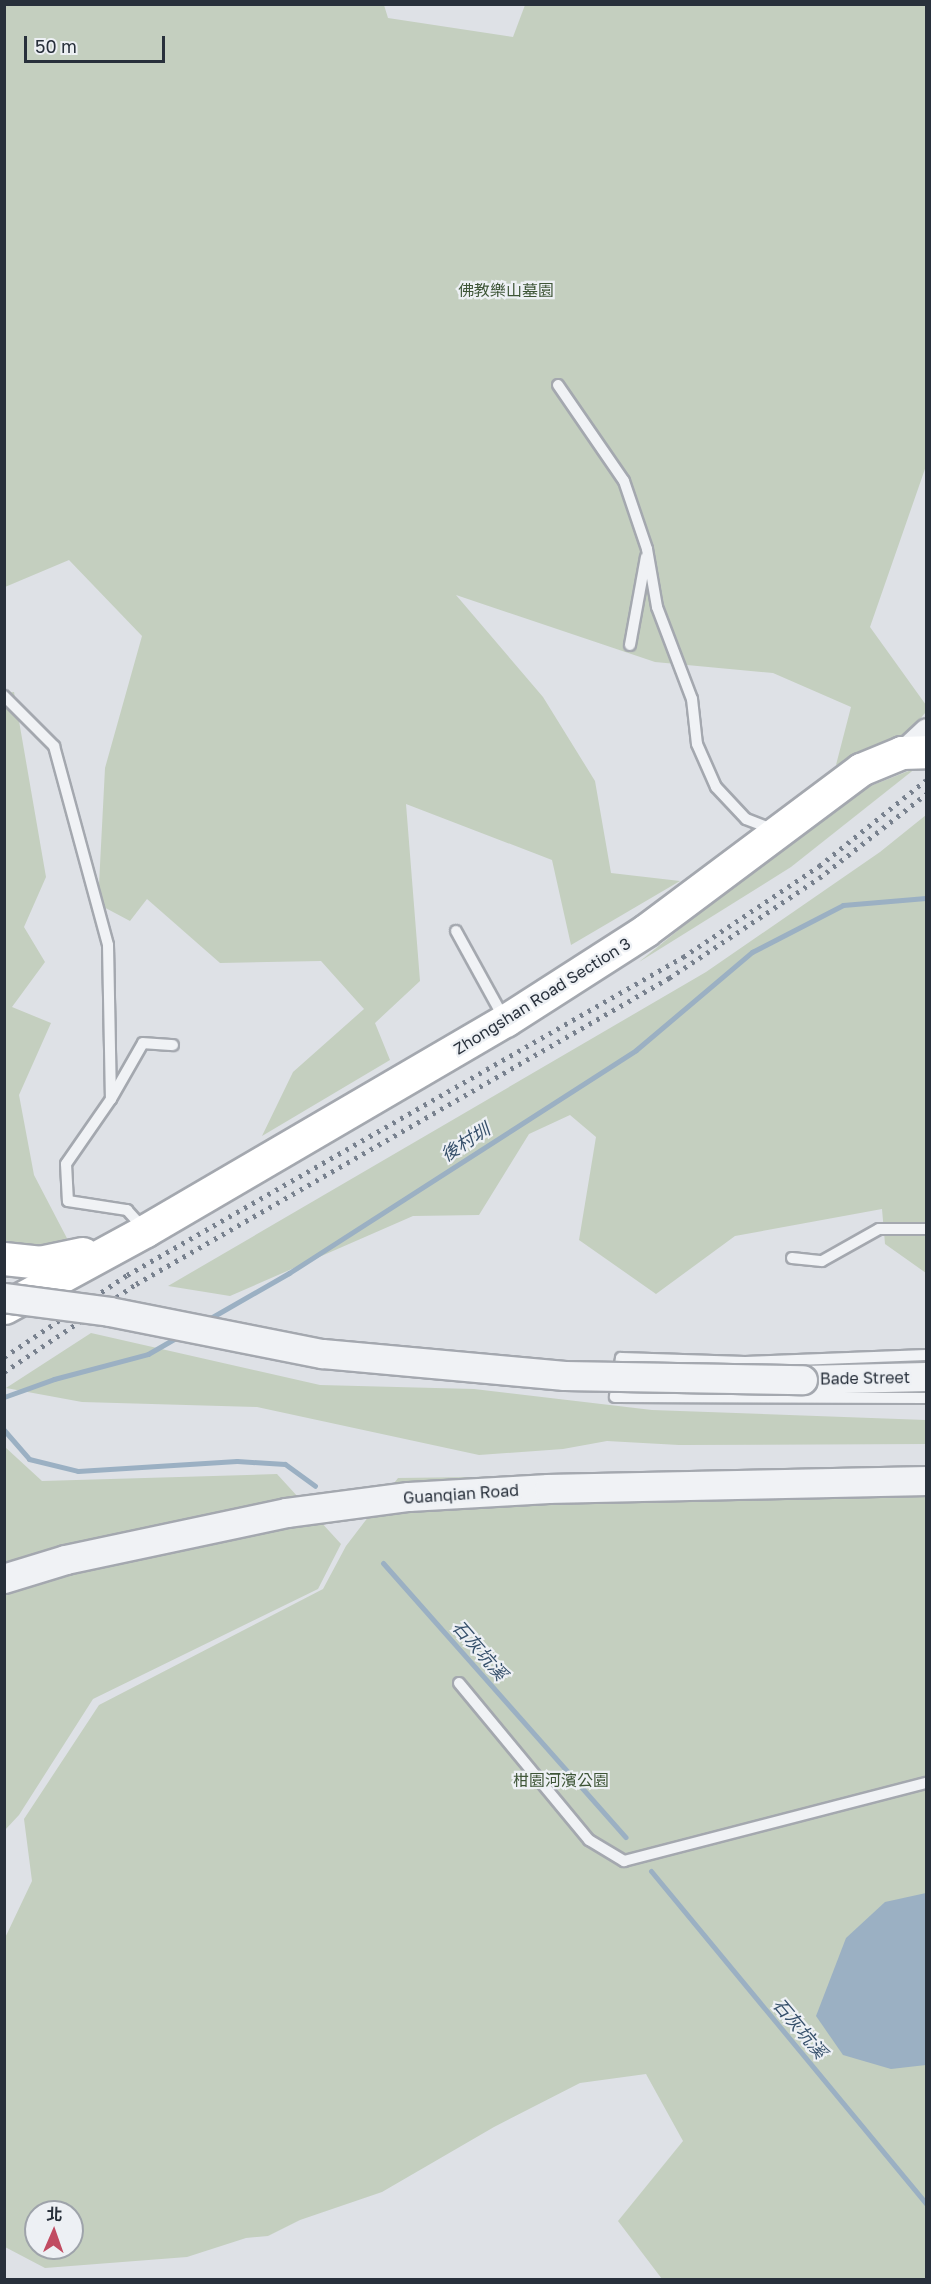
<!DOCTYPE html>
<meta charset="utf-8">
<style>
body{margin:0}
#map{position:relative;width:931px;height:2284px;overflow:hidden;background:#dee1e6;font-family:"Golos Text","Noto Sans TC",sans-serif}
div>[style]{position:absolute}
.green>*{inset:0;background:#c4cfbf}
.water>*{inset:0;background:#9bb0c3}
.stream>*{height:5px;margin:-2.5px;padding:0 2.5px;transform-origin:2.5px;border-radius:2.5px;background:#9bb0c3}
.roads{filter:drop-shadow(2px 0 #a4a8af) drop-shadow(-2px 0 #a4a8af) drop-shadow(0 2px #a4a8af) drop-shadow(0 -2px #a4a8af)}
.service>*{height:10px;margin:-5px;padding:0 5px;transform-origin:5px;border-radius:5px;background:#f0f2f5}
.minor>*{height:22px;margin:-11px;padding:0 11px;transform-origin:11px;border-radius:11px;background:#f0f2f5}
.tertiary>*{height:28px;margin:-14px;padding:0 14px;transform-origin:14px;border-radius:14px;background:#f0f2f5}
.secondary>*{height:32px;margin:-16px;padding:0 16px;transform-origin:16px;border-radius:16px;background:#fff}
.rail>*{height:4.5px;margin-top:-2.25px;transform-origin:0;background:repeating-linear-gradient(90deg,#78818e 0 3px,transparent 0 9px)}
.bridges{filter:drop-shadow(2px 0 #a4a8af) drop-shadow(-2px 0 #a4a8af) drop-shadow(0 2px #a4a8af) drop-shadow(0 -2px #a4a8af)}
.tertiary-bridge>*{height:28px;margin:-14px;padding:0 14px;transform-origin:14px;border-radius:14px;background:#f0f2f5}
span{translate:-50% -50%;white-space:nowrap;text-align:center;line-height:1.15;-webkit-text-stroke:4.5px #edf0f4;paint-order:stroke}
.park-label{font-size:16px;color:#3e5537}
.street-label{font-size:16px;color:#28303b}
.water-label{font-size:18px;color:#36506b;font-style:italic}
.frame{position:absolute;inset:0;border:6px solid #28303b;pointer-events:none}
.north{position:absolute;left:24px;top:2200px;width:60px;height:60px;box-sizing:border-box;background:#edf0f4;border:2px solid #9ea3aa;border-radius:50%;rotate:2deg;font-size:16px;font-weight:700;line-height:24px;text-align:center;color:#28303b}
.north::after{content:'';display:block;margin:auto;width:21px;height:27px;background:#c14c62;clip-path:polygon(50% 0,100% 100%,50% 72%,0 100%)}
.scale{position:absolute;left:24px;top:36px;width:141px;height:27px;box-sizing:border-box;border:3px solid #28303b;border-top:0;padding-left:8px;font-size:18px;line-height:21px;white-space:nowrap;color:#28303b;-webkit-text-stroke:4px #edf0f4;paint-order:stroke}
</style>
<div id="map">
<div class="green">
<i style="clip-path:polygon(5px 5px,384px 5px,388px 18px,513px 37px,525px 5px,926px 5px,926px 466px,870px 627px,926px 705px,926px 712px,905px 736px,836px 765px,851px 707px,773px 673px,655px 662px,456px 595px,543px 697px,595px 781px,611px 873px,680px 881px,571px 945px,552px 860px,406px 804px,420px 981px,375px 1023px,390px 1060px,262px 1136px,293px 1072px,364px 1009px,321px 961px,220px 963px,147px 899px,130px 921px,98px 904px,105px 768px,142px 636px,69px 560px,5px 587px)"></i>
<i style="clip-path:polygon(14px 692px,46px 877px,24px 927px,45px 962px,12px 1007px,51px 1023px,19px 1095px,34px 1175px,71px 1246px,20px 1247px,5px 1242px,4px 693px)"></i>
<i style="clip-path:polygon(916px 768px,791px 867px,639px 962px,799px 832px,863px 789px)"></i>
<i style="clip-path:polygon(926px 815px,926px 1273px,885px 1244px,882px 1209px,735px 1236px,656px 1294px,579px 1240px,596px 1137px,570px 1115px,529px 1134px,479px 1215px,413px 1216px,230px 1296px,168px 1286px,706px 972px,880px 852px)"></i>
<i style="clip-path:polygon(91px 1333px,320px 1385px,474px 1389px,652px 1410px,926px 1420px,926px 1444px,679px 1445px,607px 1441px,563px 1449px,479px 1455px,257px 1407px,82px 1402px,6px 1388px)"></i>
<i style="clip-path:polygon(5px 1447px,42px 1481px,277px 1474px,341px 1544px,318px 1589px,93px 1699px,19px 1815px,5px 1830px)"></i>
<i style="clip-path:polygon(evenodd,926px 1471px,926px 2279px,662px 2279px,618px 2221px,683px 2141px,646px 2074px,580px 2083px,494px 2127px,382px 2192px,300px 2220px,268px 2236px,246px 2238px,187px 2257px,45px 2268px,5px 2247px,4px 1940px,32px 1881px,24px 1819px,99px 1705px,323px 1589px,346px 1546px,398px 1478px,926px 1471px,36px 2212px,72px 2212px,72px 2248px,36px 2248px,36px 2212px)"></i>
</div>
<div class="water">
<i style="clip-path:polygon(926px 1893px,926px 2065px,891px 2069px,843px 2055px,816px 2016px,846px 1938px,885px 1902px)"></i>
</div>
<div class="stream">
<i style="left:207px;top:1320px;width:95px;rotate:-29.8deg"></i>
<i style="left:289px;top:1273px;width:412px;rotate:-32.7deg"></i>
<i style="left:636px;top:1050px;width:152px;rotate:-40.2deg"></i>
<i style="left:752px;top:952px;width:102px;rotate:-27.3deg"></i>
<i style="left:843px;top:905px;width:83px;rotate:-4.8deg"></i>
<i style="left:4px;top:1397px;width:53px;rotate:-19.8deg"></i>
<i style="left:54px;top:1379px;width:97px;rotate:-14.9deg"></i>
<i style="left:148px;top:1354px;width:34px;rotate:-30deg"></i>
<i style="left:4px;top:1430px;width:38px;rotate:49deg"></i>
<i style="left:29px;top:1459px;width:50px;rotate:13.8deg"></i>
<i style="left:78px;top:1471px;width:159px;rotate:-3.6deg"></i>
<i style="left:237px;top:1461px;width:48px;rotate:3.6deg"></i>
<i style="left:285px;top:1464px;width:37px;rotate:36deg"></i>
<i style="left:383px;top:1563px;width:366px;rotate:48.5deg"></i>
<i style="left:651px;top:1871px;width:432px;rotate:50.4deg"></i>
</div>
<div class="roads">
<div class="service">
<i style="left:558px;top:385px;width:116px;rotate:55.5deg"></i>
<i style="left:624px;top:481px;width:72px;rotate:71.3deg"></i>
<i style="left:647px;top:549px;width:59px;rotate:80.2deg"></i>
<i style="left:657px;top:607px;width:98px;rotate:69.2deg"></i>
<i style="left:692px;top:699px;width:45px;rotate:83.7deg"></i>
<i style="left:697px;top:744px;width:47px;rotate:66.2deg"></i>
<i style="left:716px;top:787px;width:44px;rotate:46.8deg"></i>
<i style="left:746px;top:819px;width:31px;rotate:21deg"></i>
<i style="left:630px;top:645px;width:89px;rotate:-79.7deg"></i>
<i style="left:4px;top:696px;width:71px;rotate:45deg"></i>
<i style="left:54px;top:746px;width:206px;rotate:74.8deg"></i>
<i style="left:108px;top:945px;width:154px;rotate:88.9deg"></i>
<i style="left:111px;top:1099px;width:79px;rotate:124.7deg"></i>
<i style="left:66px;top:1164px;width:37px;rotate:87deg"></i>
<i style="left:68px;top:1201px;width:60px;rotate:8.7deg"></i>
<i style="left:127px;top:1210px;width:24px;rotate:48deg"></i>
<i style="left:456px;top:931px;width:102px;rotate:61.2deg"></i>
<i style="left:111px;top:1099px;width:64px;rotate:-60.3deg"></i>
<i style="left:143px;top:1043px;width:30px;rotate:4deg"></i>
<i style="left:792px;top:1258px;width:30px;rotate:6deg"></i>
<i style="left:822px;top:1261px;width:65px;rotate:-29.3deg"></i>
<i style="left:879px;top:1229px;width:47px"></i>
<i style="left:926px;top:1355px;width:181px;rotate:177.8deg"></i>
<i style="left:745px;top:1362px;width:124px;rotate:-178.2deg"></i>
<i style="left:621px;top:1358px;width:39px;rotate:99deg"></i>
<i style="left:615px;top:1397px;width:311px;rotate:0.2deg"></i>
<i style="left:459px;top:1683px;width:204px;rotate:50.4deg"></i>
<i style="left:589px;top:1840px;width:41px;rotate:31deg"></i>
<i style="left:624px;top:1861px;width:312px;rotate:-14.5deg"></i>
</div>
<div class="minor">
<i style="left:902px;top:753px;width:33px;rotate:-43deg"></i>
</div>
<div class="tertiary">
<i style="left:803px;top:1380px;width:123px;rotate:-1.4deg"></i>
<i style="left:4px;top:1579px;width:65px;rotate:-17deg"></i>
<i style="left:66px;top:1560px;width:226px;rotate:-12deg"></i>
<i style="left:287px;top:1513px;width:123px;rotate:-7.5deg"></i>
<i style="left:409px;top:1497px;width:140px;rotate:-3.3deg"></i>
<i style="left:549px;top:1489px;width:377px;rotate:-1.2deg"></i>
</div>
<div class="secondary">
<i style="left:4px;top:1259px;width:36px;rotate:6deg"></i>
<i style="left:40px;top:1263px;width:44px;rotate:-11.8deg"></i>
<i style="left:5px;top:1308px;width:161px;rotate:-28.6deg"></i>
<i style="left:146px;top:1231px;width:417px;rotate:-30.3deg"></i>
<i style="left:506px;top:1021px;width:166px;rotate:-32.7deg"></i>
<i style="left:646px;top:931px;width:269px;rotate:-36.8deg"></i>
<i style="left:861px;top:770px;width:44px;rotate:-22.5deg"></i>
<i style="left:902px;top:753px;width:24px;rotate:-2deg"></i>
</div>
</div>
<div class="rail">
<i style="left:4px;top:1357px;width:148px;rotate:-33.7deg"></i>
<i style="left:127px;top:1275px;width:641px;rotate:-29.77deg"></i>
<i style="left:683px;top:957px;width:164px;rotate:-33.8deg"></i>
<i style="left:819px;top:866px;width:137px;rotate:-38.8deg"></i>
<i style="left:4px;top:1372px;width:159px;rotate:-33.7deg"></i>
<i style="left:136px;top:1284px;width:615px;rotate:-29.86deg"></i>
<i style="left:669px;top:978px;width:180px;rotate:-33.7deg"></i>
<i style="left:819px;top:878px;width:136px;rotate:-38.1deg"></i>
</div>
<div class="bridges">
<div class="tertiary-bridge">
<i style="left:4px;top:1298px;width:107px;rotate:7.5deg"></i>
<i style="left:110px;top:1312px;width:217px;rotate:11.2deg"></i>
<i style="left:323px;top:1354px;width:243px;rotate:5.2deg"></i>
<i style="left:565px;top:1376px;width:238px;rotate:1deg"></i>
</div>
</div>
<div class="park-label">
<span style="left:506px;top:290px">佛教樂山墓園</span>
<span style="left:561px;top:1780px">柑園河濱公園</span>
</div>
<div class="street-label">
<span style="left:542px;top:996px;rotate:-32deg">Zhongshan Road Section 3</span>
<span style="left:865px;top:1378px;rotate:-1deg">Bade Street</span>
<span style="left:461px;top:1494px;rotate:-4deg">Guanqian Road</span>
</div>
<div class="water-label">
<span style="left:465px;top:1142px;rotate:-33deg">後村圳</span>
<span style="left:480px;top:1650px;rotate:49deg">石灰坑溪</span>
<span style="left:800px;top:2028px;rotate:50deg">石灰坑溪</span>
</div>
<div class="frame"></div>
<div class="north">北</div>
<div class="scale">50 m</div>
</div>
